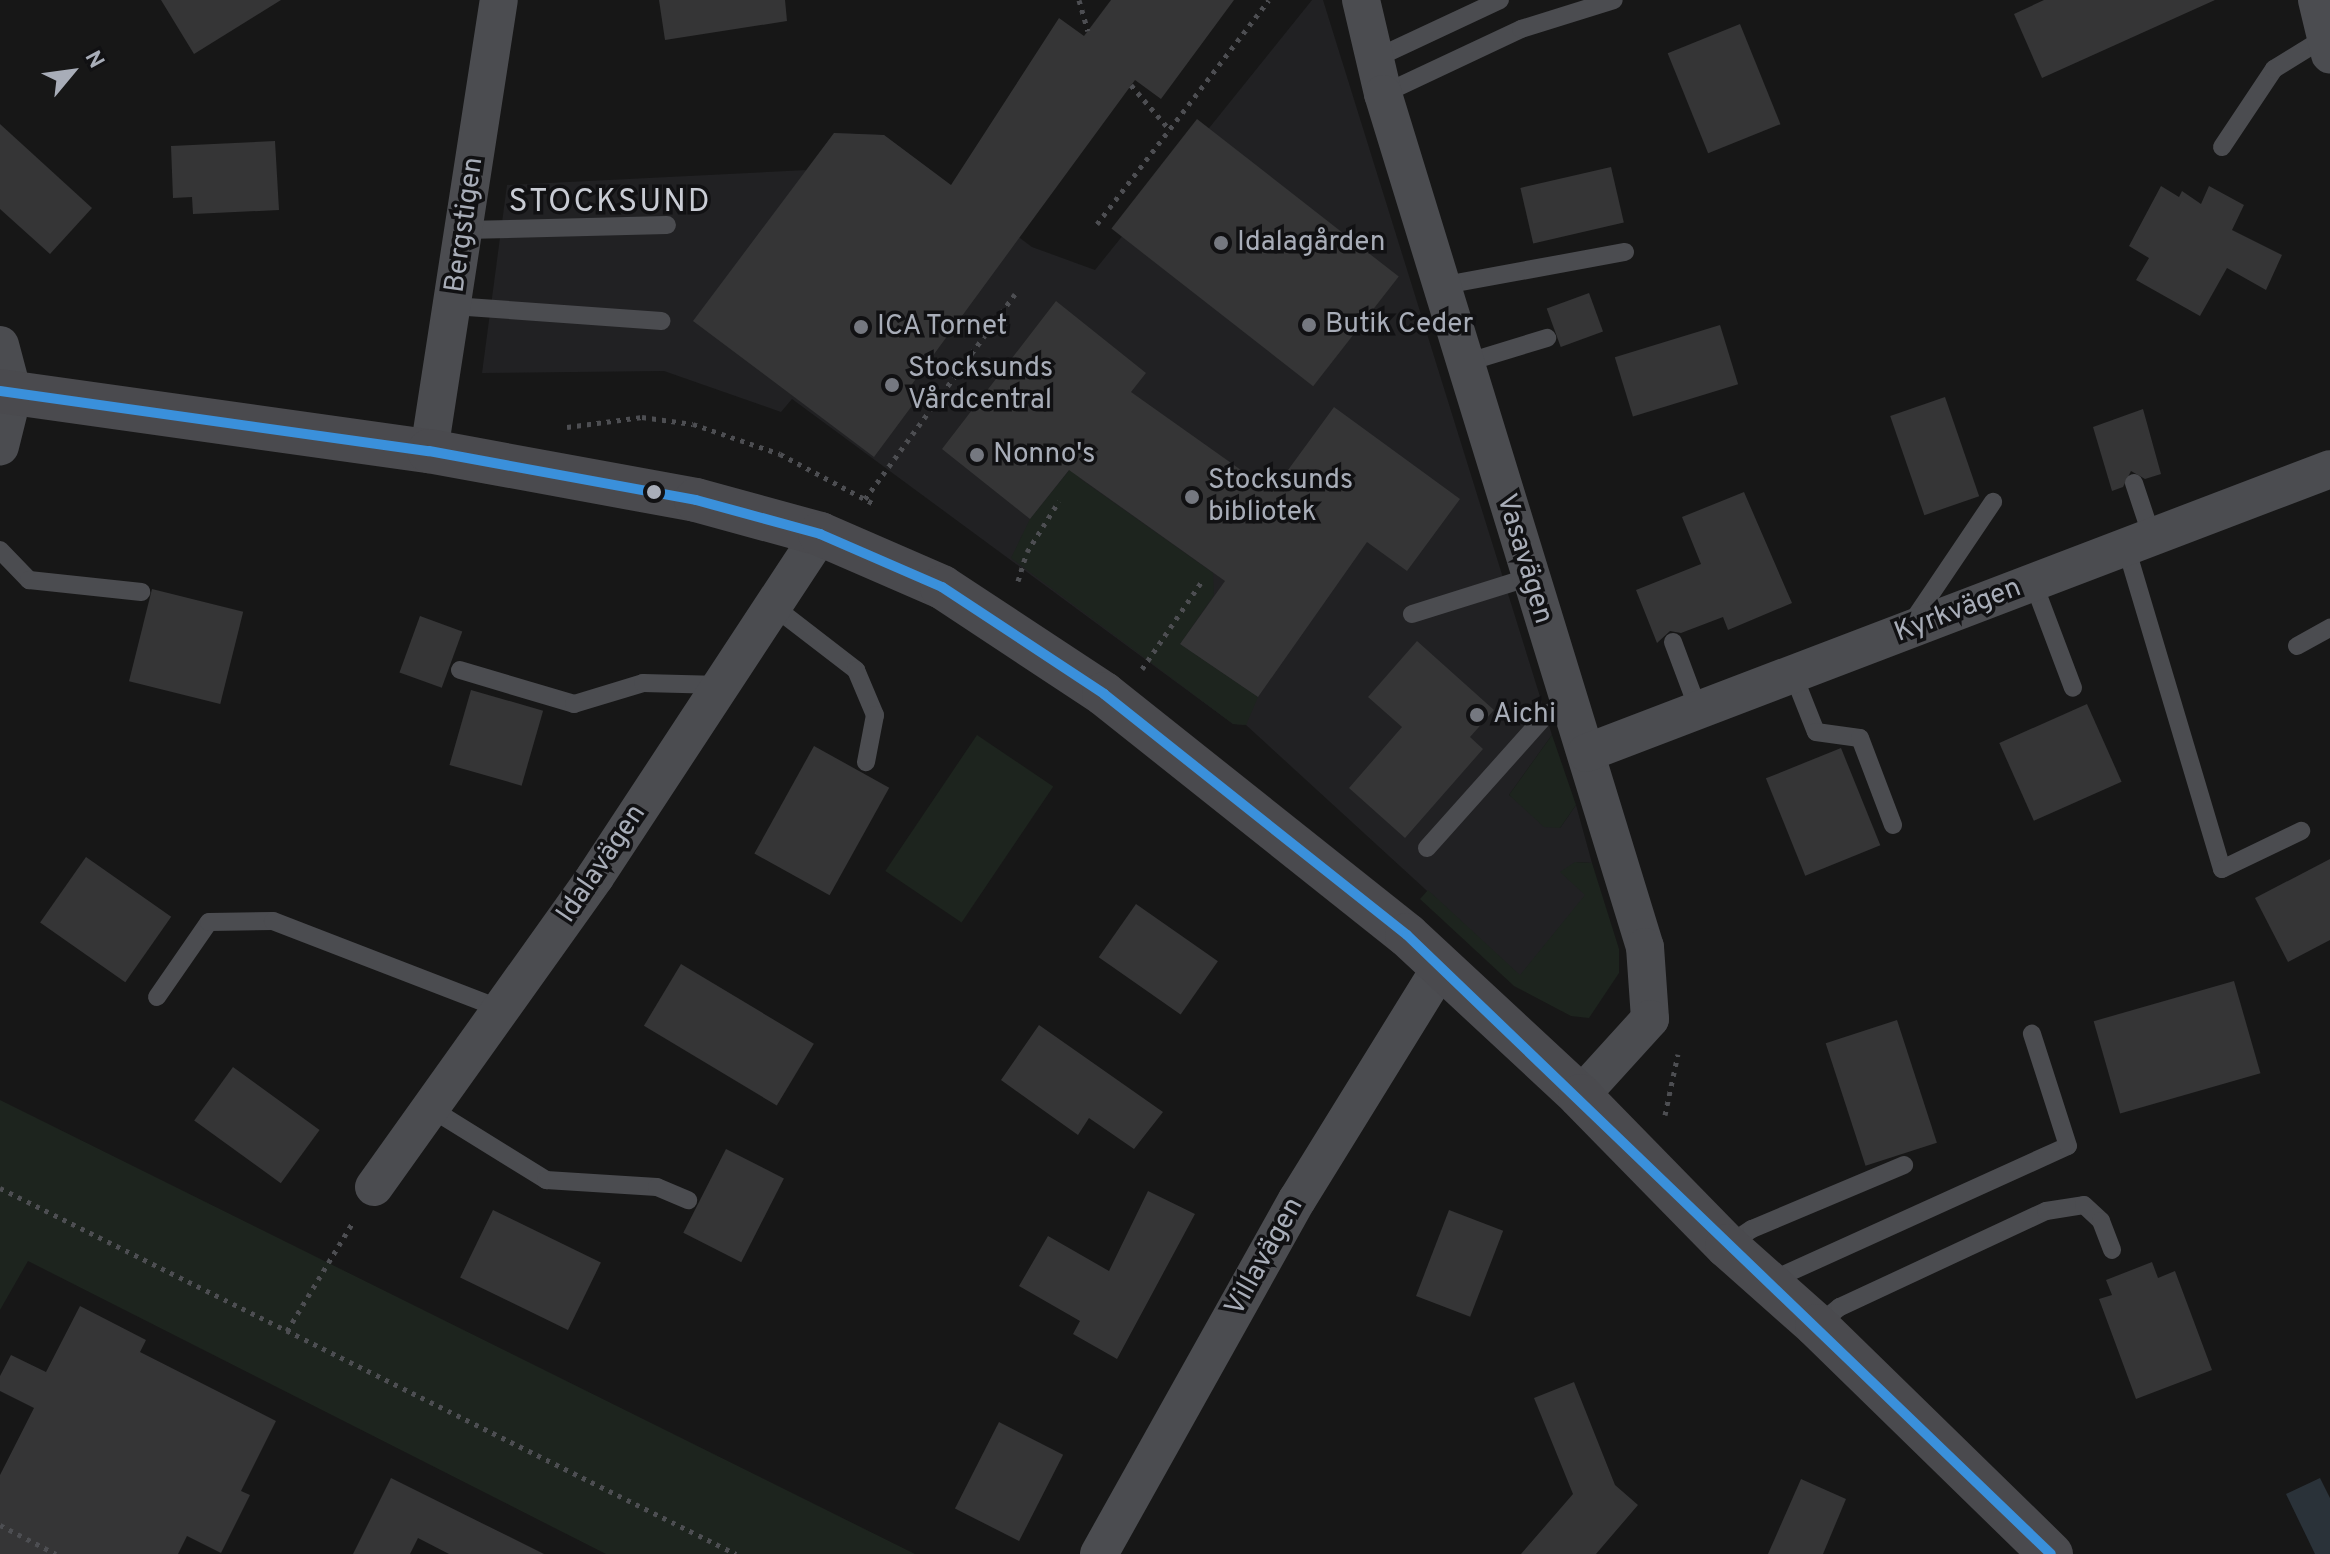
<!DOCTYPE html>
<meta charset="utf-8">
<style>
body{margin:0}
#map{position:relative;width:2330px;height:1554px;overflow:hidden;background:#171717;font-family:Overpass,sans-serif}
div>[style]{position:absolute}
.built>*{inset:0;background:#212123}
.green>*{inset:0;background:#1d241e;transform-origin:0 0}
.water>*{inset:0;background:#2a3239}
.building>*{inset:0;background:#353536;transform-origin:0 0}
.path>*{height:5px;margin-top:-2.5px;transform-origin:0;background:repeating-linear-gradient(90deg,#4d4e52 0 4px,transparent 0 10px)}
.lane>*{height:18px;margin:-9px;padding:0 9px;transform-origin:9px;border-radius:9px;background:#4b4c50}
.street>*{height:38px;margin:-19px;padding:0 19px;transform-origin:19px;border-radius:19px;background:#4b4c50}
.secondary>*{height:44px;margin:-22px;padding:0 22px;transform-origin:22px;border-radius:22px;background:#4a4a4e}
.bus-1>*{height:10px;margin:-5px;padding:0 5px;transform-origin:5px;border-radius:5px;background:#3a90db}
.dots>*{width:22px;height:22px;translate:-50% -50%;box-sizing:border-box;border:4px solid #111113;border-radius:50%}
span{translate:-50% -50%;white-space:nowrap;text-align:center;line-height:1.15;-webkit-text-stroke:7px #111113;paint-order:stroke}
.street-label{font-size:28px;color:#a8adb8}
.poi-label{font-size:28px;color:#a8adb8}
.left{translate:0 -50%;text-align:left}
.quarter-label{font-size:32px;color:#c9ccd4;letter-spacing:2px}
.north{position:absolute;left:32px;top:32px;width:80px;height:80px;-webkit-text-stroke:6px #111113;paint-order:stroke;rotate:61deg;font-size:22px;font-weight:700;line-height:32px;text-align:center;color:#a8adb8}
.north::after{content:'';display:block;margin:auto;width:28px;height:36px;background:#a8adb8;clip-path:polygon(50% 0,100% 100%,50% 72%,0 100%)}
</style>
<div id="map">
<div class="built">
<i style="clip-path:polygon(1312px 0,1323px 0,1552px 735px,1509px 795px,1560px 828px,1576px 805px,1592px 863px,1575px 862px,1586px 895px,1520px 976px,1246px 725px,1233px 724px,792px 399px,781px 412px,664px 371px,482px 373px,507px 185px,807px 170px,834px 133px,884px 135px,1032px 247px,1095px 270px)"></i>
</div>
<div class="green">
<i style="clip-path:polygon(1084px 452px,1079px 478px,1213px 573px,1214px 595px,1180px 644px,1258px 697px,1246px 725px,1233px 724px,1011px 558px,1030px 519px)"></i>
<i style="left:977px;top:735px;width:92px;height:164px;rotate:34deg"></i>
<i style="clip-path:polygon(1552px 735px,1576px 805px,1560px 828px,1544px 827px,1509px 795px)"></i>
<i style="clip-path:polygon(1575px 862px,1592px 863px,1619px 949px,1619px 973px,1589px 1018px,1571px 1016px,1514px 986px,1420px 899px,1428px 890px,1520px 975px,1585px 895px,1560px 872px)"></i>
<i style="clip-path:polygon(0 1100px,915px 1554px,606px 1554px,28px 1261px,0 1310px)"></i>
</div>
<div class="water">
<i style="clip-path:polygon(2320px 1478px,2330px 1498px,2330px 1554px,2315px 1554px,2286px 1494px)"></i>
</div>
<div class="building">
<i style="clip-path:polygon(161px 0,281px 0,194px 54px)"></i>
<i style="clip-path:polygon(659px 0,785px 0,787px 21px,665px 40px)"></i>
<i style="clip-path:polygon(1111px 0,1234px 0,1161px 99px,1135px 80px,907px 391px,917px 399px,874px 457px,693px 321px,834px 133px,884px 135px,951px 185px,1059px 18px,1084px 36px)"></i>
<i style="clip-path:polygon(2044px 0,2215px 0,2042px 78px,2014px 14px)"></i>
<i style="left:1740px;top:24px;width:108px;height:78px;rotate:68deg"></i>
<i style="left:1197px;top:119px;width:256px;height:139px;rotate:38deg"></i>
<i style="clip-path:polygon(0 124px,92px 208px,50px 254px,0 209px)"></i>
<i style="clip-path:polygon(275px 141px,279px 210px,193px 214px,192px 197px,173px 198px,171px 146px)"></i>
<i style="left:1611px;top:167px;width:57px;height:93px;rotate:77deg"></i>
<i style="clip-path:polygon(2161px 186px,2179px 197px,2182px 191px,2201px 204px,2209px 186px,2244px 205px,2232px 230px,2282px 255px,2266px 290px,2227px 268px,2200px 316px,2136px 280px,2149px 258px,2129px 246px)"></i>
<i style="left:1589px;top:293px;width:41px;height:45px;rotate:70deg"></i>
<i style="clip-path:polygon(1056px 301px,1146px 373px,1131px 392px,1272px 492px,1334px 407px,1460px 499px,1407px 571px,1367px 542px,1258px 697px,1180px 644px,1225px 581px,1069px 470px,1030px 519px,942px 449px)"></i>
<i style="left:1720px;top:325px;width:62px;height:110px;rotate:73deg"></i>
<i style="left:1945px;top:397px;width:105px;height:58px;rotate:71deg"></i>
<i style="clip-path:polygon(2143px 409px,2161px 474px,2145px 479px,2131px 471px,2123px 487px,2112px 491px,2093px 427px)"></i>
<i style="clip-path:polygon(1744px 492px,1792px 603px,1728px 630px,1723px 617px,1681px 633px,1670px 631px,1657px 643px,1636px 590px,1701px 564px,1682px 517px)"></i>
<i style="left:152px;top:589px;width:94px;height:95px;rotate:14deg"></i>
<i style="left:420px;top:616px;width:45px;height:60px;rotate:20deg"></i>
<i style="clip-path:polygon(1417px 641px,1494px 710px,1470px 737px,1483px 749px,1405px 838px,1349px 788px,1402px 727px,1368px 697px)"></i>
<i style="left:471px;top:690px;width:75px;height:78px;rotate:16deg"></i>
<i style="left:2087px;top:704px;width:85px;height:96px;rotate:66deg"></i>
<i style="left:814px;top:746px;width:86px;height:123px;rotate:29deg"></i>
<i style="left:1841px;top:748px;width:105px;height:81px;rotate:68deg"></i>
<i style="left:86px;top:857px;width:104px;height:80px;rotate:35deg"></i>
<i style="clip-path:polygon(2330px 859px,2330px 940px,2288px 962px,2255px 898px)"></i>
<i style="left:1136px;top:904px;width:100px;height:65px;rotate:35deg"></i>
<i style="left:681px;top:964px;width:155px;height:72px;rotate:31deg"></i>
<i style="left:2234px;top:981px;width:96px;height:146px;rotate:74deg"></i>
<i style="left:1897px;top:1020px;width:129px;height:75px;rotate:72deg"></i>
<i style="clip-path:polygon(1039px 1025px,1163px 1112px,1134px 1149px,1089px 1118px,1078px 1135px,1001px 1080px)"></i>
<i style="left:233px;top:1067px;width:107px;height:66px;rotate:36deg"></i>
<i style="left:726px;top:1149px;width:65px;height:94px;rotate:27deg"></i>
<i style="clip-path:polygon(1148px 1191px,1195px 1214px,1117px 1359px,1073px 1334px,1080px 1321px,1019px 1286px,1048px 1236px,1109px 1271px)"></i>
<i style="left:493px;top:1210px;width:120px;height:75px;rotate:26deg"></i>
<i style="left:1449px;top:1210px;width:58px;height:92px;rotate:21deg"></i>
<i style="clip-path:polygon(2152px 1262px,2158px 1278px,2175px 1271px,2212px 1370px,2136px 1399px,2099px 1299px,2112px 1295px,2106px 1280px)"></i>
<i style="clip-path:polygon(80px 1306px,146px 1340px,140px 1352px,276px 1421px,241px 1491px,250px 1495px,221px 1553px,187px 1536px,178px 1554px,0 1554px,0 1475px,34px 1408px,0 1391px,0 1376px,11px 1355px,46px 1372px)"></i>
<i style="clip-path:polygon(1574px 1382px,1615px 1485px,1638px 1505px,1596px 1554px,1521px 1554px,1573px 1494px,1534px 1398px)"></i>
<i style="left:999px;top:1422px;width:72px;height:97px;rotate:27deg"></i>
<i style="clip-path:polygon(391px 1478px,544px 1554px,449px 1554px,418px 1538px,410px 1554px,353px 1554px)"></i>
<i style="clip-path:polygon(1801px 1479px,1846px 1499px,1823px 1554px,1768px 1554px)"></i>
</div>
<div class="path">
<i style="left:1079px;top:0;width:32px;rotate:74deg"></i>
<i style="left:1131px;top:85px;width:60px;rotate:49.1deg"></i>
<i style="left:1097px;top:224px;width:282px;rotate:-52.5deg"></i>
<i style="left:567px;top:427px;width:76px;rotate:-7.6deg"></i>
<i style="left:642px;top:417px;width:51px;rotate:7.8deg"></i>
<i style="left:693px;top:424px;width:92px;rotate:19deg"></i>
<i style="left:780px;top:454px;width:106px;rotate:28deg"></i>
<i style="left:865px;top:499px;width:254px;rotate:-53.8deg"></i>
<i style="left:1018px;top:581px;width:30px;rotate:-73deg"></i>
<i style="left:1027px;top:552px;width:60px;rotate:-57.9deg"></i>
<i style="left:1142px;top:669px;width:107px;rotate:-55.7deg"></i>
<i style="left:1665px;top:1115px;width:62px;rotate:-78deg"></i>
<i style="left:0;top:1188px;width:822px;rotate:26.44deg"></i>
<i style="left:287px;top:1331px;width:127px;rotate:-58.8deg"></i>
<i style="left:0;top:1525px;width:63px;rotate:27.4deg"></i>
</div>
<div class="lane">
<i style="left:1374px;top:59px;width:139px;rotate:-25.1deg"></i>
<i style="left:1383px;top:94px;width:153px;rotate:-25.2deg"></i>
<i style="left:1521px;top:29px;width:97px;rotate:-17.3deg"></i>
<i style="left:2222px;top:147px;width:94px;rotate:-56.3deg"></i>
<i style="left:2274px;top:69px;width:61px;rotate:-31.6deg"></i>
<i style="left:465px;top:230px;width:202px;rotate:-1.4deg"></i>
<i style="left:1445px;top:285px;width:183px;rotate:-10.4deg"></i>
<i style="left:453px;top:306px;width:209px;rotate:4.1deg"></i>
<i style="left:1465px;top:363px;width:86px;rotate:-17deg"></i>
<i style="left:2134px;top:483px;width:57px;rotate:71.6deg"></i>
<i style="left:2126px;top:547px;width:336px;rotate:73.4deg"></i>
<i style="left:2222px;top:869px;width:88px;rotate:-25.7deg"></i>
<i style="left:0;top:550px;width:42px;rotate:46deg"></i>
<i style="left:29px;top:580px;width:113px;rotate:6.1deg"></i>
<i style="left:2033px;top:582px;width:113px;rotate:69.3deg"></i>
<i style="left:773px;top:606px;width:105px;rotate:37.6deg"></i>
<i style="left:856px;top:670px;width:49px;rotate:67.1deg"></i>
<i style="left:875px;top:715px;width:48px;rotate:100.8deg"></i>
<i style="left:1412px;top:614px;width:124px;rotate:-17.4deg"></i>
<i style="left:1912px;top:622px;width:145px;rotate:-56deg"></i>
<i style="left:1673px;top:642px;width:72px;rotate:69.5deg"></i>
<i style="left:2297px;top:646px;width:38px;rotate:-29deg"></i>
<i style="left:460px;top:670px;width:119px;rotate:16.6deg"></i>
<i style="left:574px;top:704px;width:72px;rotate:-16.9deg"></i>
<i style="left:643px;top:683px;width:78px;rotate:1.5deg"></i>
<i style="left:1793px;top:674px;width:62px;rotate:68.4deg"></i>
<i style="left:1816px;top:732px;width:44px;rotate:7.8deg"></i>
<i style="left:1860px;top:738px;width:93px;rotate:69.2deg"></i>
<i style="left:1427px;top:848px;width:177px;rotate:-48.2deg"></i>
<i style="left:1545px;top:716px;width:26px;rotate:-32deg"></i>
<i style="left:157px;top:997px;width:91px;rotate:-55.3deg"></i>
<i style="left:209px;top:922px;width:64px;rotate:-0.9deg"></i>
<i style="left:273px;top:921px;width:244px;rotate:21.1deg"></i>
<i style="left:430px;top:1108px;width:137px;rotate:31.8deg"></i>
<i style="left:546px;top:1180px;width:111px;rotate:3.6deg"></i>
<i style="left:657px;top:1187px;width:34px;rotate:23deg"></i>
<i style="left:1728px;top:1245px;width:29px;rotate:-34deg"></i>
<i style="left:1752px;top:1229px;width:165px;rotate:-22.8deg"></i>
<i style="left:1768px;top:1282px;width:329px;rotate:-24.4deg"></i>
<i style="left:2068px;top:1146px;width:118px;rotate:-107.8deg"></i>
<i style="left:1817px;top:1326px;width:30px;rotate:-40deg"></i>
<i style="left:1840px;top:1307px;width:227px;rotate:-25deg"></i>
<i style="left:2046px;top:1211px;width:38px;rotate:-9deg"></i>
<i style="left:2084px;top:1205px;width:23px;rotate:43deg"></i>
<i style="left:2101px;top:1221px;width:31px;rotate:69deg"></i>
</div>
<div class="street">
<i style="left:1361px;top:0;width:97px;rotate:76.8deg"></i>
<i style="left:1383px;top:94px;width:892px;rotate:72.93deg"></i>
<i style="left:1645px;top:947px;width:72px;rotate:86deg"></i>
<i style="left:1650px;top:1019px;width:104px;rotate:132.3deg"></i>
<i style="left:2317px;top:0;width:56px;rotate:76.5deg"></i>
<i style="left:0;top:345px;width:51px;rotate:75.1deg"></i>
<i style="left:13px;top:394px;width:54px;rotate:104deg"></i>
<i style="left:429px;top:451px;width:456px;rotate:-81.2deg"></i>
<i style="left:1586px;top:753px;width:796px;rotate:-20.89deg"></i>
<i style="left:374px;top:1187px;width:381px;rotate:-54.5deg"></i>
<i style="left:595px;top:877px;width:410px;rotate:-56.7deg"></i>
<i style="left:1099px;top:1554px;width:406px;rotate:-60.8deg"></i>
<i style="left:1297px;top:1200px;width:274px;rotate:-58.3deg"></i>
</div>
<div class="secondary">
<i style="left:0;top:391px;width:433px;rotate:8deg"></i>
<i style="left:429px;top:451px;width:271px;rotate:10.4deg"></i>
<i style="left:696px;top:500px;width:129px;rotate:15.3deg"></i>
<i style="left:820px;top:534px;width:133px;rotate:23.5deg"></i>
<i style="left:942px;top:587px;width:194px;rotate:33.4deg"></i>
<i style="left:1104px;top:694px;width:387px;rotate:38.5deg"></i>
<i style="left:1407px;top:935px;width:236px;rotate:42.9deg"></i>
<i style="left:1580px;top:1096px;width:210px;rotate:45.6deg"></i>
<i style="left:1727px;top:1246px;width:120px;rotate:41.6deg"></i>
<i style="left:1817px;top:1326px;width:327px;rotate:44.3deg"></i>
</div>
<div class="bus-1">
<i style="left:0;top:391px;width:433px;rotate:8deg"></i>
<i style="left:429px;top:451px;width:271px;rotate:10.4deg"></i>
<i style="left:696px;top:500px;width:129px;rotate:15.3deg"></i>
<i style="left:820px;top:534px;width:133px;rotate:23.5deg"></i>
<i style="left:942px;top:587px;width:194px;rotate:33.4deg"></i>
<i style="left:1104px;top:694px;width:387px;rotate:38.5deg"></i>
<i style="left:1407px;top:935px;width:893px;rotate:43.87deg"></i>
</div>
<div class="dots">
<i style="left:1221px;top:243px;background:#757880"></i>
<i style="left:1309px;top:325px;background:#757880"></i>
<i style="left:861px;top:327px;background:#757880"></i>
<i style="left:892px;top:385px;background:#757880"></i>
<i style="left:977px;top:455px;background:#757880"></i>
<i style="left:654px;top:492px;background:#a8adb8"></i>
<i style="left:1192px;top:497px;background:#757880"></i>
<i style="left:1477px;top:715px;background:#757880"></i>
</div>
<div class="street-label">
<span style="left:465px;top:225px;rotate:-82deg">Bergstigen</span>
<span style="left:1524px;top:559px;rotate:73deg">Vasavägen</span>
<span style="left:1958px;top:611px;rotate:-21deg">Kyrkvägen</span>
<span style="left:602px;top:864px;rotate:-56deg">Idalavägen</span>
<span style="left:1265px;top:1257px;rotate:-61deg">Villavägen</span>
</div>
<div class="poi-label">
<span class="left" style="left:1237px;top:243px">Idalagården</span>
<span class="left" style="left:1325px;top:325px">Butik Ceder</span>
<span class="left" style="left:877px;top:327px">ICA Tornet</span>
<span class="left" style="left:908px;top:385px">Stocksunds<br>Vårdcentral</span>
<span class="left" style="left:993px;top:455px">Nonno's</span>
<span class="left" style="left:1208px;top:497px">Stocksunds<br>bibliotek</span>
<span class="left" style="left:1493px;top:715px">Aichi</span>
</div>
<div class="quarter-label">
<span style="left:610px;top:203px">STOCKSUND</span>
</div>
<div class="north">N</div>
</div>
